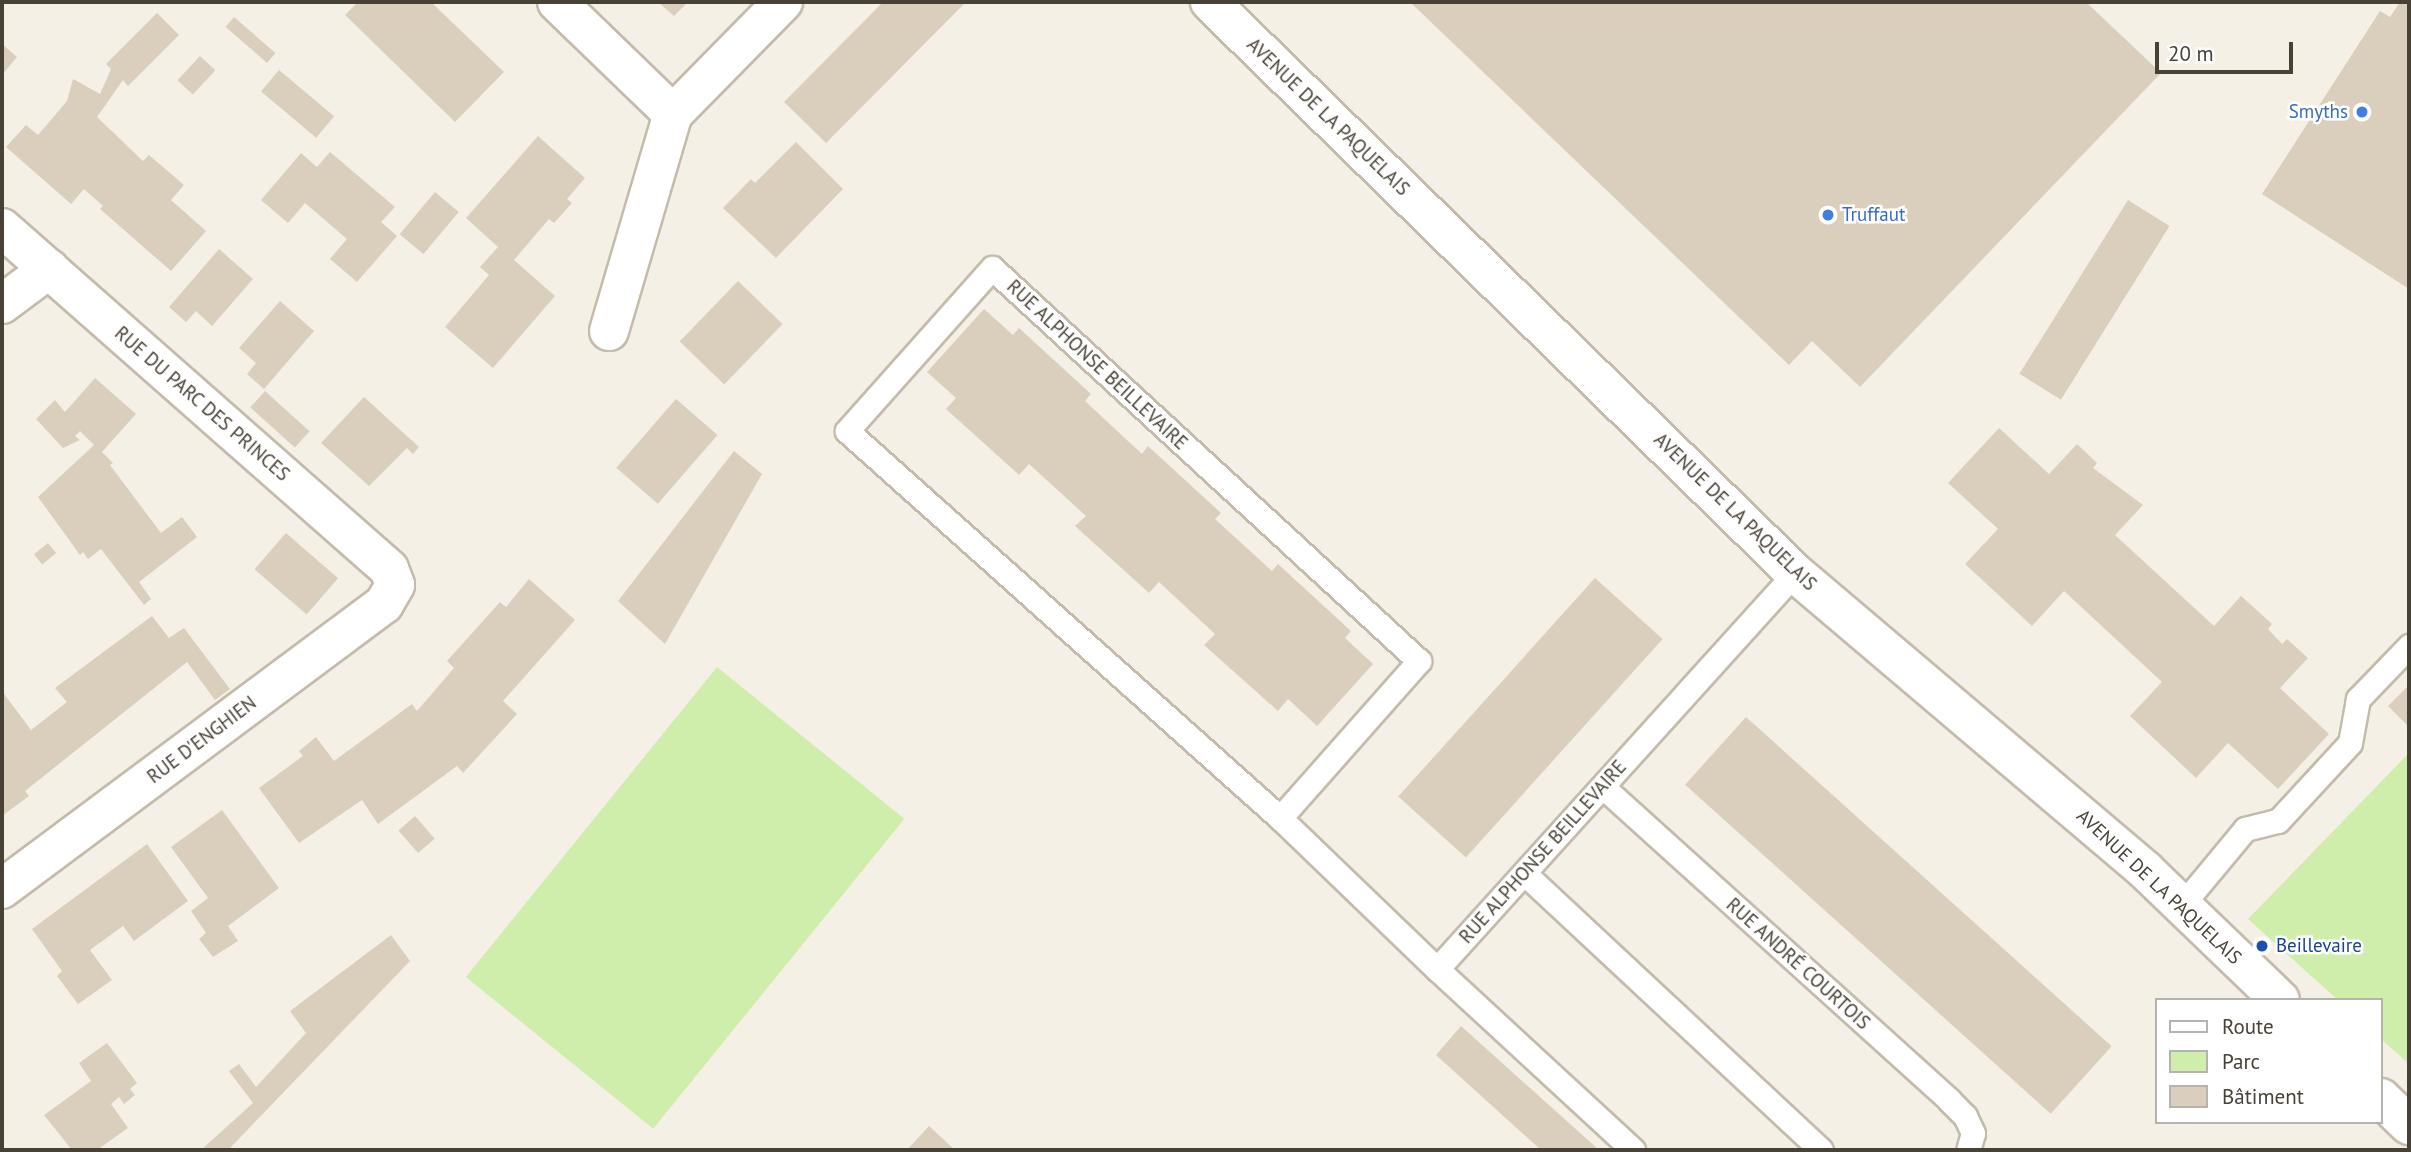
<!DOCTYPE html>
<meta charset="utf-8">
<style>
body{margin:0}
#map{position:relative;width:2411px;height:1152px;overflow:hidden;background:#f5f0e6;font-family:"PT Sans",sans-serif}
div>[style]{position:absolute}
.green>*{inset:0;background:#cfedab;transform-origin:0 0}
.building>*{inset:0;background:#dacfbd;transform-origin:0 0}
.roads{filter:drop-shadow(2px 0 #c4bbab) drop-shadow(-2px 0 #c4bbab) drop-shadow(0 2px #c4bbab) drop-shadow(0 -2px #c4bbab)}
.service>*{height:23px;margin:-11.5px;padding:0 11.5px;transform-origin:11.5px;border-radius:11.5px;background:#fff}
.minor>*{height:38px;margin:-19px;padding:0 19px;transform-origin:19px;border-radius:19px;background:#fff}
.dots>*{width:19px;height:19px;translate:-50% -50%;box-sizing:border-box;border:4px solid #fff;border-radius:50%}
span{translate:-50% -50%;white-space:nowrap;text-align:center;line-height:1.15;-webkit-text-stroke:5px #fff;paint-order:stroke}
.shop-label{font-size:19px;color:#366cbe}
.right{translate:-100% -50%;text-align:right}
.left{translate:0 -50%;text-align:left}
.street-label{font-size:19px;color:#484135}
.transit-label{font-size:19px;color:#164399}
.frame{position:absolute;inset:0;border:4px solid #484135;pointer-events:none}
.legend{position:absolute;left:2155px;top:998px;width:228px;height:126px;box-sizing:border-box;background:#fff;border:2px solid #b6b3ae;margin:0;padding:9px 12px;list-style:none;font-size:21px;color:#484135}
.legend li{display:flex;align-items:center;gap:14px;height:35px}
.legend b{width:35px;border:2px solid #b6b3ae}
.scale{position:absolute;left:2155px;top:42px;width:138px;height:32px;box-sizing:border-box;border:4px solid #484135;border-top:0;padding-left:9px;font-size:21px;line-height:24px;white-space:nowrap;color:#484135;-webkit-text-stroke:5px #fff;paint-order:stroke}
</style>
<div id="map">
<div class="green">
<i style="left:717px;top:667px;width:241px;height:399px;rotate:39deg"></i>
<i style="clip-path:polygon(2409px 753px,2409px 1064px,2381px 1039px,2381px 1000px,2338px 1000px,2248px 919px)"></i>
</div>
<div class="building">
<i style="clip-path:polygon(358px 2px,431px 2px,504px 72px,455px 122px,345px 15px)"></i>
<i style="clip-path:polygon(658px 2px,688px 2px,674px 16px)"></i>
<i style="clip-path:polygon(883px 2px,966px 2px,826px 143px,784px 102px)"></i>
<i style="clip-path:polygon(1410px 2px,2086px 2px,2161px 73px,1860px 387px,1812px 341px,1789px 365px)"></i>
<i style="clip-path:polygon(2400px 2px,2409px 2px,2409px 289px,2262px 194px,2380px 11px,2390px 17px)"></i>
<i style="clip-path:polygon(157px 13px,179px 35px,128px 86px,123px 80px,97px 117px,143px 161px,149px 155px,184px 185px,171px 200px,206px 231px,171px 271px,100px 209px,103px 206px,84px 189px,71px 204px,6px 147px,26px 125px,38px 135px,67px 101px,73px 79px,100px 94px,111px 69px,106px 64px)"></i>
<i style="left:234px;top:17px;width:55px;height:13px;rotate:41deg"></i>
<i style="clip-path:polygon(2px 44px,17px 57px,2px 75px)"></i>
<i style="left:200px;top:56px;width:21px;height:33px;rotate:43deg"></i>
<i style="left:279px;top:70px;width:72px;height:28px;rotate:40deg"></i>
<i style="clip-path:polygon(538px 136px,585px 178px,567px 199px,572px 203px,554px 223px,549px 219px,514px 260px,555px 296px,493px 368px,445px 327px,489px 275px,480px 267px,498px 247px,466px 218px)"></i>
<i style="clip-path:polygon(796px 142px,843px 189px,776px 258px,723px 208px,751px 179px,755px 183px)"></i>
<i style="clip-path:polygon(330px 152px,395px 207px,381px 222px,397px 236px,357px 282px,330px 259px,347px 239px,305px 203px,288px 223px,261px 200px,301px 153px,317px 167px)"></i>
<i style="left:435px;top:192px;width:31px;height:55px;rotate:40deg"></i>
<i style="left:2128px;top:200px;width:49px;height:205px;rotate:32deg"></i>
<i style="clip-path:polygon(219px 249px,253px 279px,212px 326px,196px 311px,186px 322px,169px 307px)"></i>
<i style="left:738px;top:281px;width:62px;height:84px;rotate:44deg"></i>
<i style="clip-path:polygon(280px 301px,314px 331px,264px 389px,247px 374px,256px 363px,239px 348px)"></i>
<i style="clip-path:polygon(984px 309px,1013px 335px,1019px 328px,1091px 394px,1085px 401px,1142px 454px,1148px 446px,1221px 513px,1215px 519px,1272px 571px,1278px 564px,1351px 631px,1345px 638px,1373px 664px,1317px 726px,1288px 699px,1278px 711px,1204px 645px,1215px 634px,1159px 582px,1149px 593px,1075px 526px,1086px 516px,1029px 464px,1019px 475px,946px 409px,956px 398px,927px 372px)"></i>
<i style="clip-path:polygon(95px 378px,136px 414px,102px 452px,113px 463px,110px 465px,161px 533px,182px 517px,197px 537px,139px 582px,151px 599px,144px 605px,101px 549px,88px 559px,83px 552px,80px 555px,38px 497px,94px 445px,80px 431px,75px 436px,80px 440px,63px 448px,36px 419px,55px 400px,65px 412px)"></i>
<i style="left:265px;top:391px;width:60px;height:22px;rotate:42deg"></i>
<i style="clip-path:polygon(364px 397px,419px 447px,413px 454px,407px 448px,369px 486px,321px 443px)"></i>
<i style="left:676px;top:399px;width:55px;height:91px;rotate:41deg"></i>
<i style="clip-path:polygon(1999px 428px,2049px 474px,2077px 444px,2097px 463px,2093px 468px,2143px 505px,2115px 535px,2214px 626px,2241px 596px,2272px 624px,2268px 629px,2282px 644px,2287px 639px,2308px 658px,2280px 688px,2329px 734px,2278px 789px,2228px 743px,2196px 778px,2130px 716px,2162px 682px,2064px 591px,2032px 626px,1965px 564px,1998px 529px,1948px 483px)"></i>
<i style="clip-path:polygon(734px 451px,762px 474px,665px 644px,618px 601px)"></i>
<i style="left:286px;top:533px;width:69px;height:48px;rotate:41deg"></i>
<i style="left:48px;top:543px;width:13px;height:18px;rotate:51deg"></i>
<i style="left:1595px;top:578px;width:91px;height:294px;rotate:42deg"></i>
<i style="clip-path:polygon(529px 579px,575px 620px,503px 701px,517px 714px,463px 773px,457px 766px,378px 824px,362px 800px,299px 843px,259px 788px,303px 756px,299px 751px,316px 737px,334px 761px,412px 704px,417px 711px,454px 668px,447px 661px,500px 602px,506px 607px)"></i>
<i style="clip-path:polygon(152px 616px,169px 638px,184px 628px,230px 689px,215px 700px,187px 662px,25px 791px,29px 796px,2px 816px,2px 691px,31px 730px,67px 702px,55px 688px)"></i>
<i style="clip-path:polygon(2409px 685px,2409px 727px,2388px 706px)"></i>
<i style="left:1746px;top:717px;width:492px;height:91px;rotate:42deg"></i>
<i style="clip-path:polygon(222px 810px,279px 888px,228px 926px,238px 941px,213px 957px,199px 939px,206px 933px,191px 911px,208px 898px,171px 847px)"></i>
<i style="left:415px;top:816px;width:30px;height:22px;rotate:49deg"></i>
<i style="clip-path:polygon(147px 844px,188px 901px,134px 941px,123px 926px,90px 950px,112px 980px,78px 1004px,57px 976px,62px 971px,32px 929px)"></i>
<i style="clip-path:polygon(391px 935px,410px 961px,228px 1150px,201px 1150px,253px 1103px,229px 1071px,239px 1064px,256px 1087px,306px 1033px,290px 1011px)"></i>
<i style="clip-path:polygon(1461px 1026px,1599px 1150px,1541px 1150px,1436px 1055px)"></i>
<i style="clip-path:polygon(107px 1043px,137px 1083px,130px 1089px,135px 1095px,124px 1104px,119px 1097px,111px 1104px,128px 1128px,97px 1150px,72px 1150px,44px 1115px,91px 1081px,79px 1063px)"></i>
<i style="clip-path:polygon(929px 1126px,955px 1150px,907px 1150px)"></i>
</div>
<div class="roads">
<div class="service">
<i style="left:1603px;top:787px;width:467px;rotate:42.1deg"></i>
<i style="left:1949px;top:1100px;width:23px;rotate:45deg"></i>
<i style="left:1965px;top:1116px;width:19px;rotate:65deg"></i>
<i style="left:1973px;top:1133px;width:18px;rotate:106deg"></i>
<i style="left:1280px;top:818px;width:210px;rotate:-48.5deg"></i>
<i style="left:1419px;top:661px;width:580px;rotate:-137.37deg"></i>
<i style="left:992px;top:268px;width:218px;rotate:131.7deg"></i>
<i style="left:847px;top:431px;width:581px;rotate:41.79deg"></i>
<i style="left:1280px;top:818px;width:218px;rotate:43.9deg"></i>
<i style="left:1437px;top:969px;width:534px;rotate:-47.89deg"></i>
<i style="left:1524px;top:873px;width:406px;rotate:43deg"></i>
<i style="left:2182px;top:905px;width:99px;rotate:-50.3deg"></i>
<i style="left:2245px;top:829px;width:34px;rotate:-14deg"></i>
<i style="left:2278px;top:821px;width:106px;rotate:-47.3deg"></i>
<i style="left:2350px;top:743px;width:45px;rotate:-79.7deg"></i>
<i style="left:2358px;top:699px;width:74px;rotate:-46.1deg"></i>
<i style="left:1437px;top:969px;width:267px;rotate:42.7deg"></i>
</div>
<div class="minor">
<i style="left:557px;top:2px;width:161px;rotate:44deg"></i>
<i style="left:1210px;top:2px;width:817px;rotate:44.31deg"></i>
<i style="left:1795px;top:573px;width:459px;rotate:40.3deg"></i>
<i style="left:2145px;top:870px;width:187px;rotate:43.9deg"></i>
<i style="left:2px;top:228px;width:516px;rotate:41.38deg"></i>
<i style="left:389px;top:569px;width:17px;rotate:69deg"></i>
<i style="left:395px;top:585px;width:22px;rotate:120deg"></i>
<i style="left:384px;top:604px;width:477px;rotate:143.3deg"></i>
<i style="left:2px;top:304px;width:59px;rotate:-36.7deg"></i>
<i style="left:609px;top:331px;width:226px;rotate:-73.6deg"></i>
<i style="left:673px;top:114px;width:157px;rotate:-45.5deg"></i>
<i style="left:2381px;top:1098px;width:39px;rotate:44deg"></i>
</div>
</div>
<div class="dots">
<i style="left:2362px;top:112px;background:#3f7fe0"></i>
<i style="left:1828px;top:215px;background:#3f7fe0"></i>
<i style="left:2262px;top:946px;background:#1a4fb4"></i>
</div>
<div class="shop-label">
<span class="right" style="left:2348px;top:112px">Smyths</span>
<span class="left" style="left:1842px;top:215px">Truffaut</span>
</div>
<div class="street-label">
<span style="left:1328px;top:117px;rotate:44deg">AVENUE DE LA PAQUELAIS</span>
<span style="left:1097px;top:365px;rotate:43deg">RUE ALPHONSE BEILLEVAIRE</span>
<span style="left:202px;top:404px;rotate:41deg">RUE DU PARC DES PRINCES</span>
<span style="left:1735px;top:512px;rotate:44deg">AVENUE DE LA PAQUELAIS</span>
<span style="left:202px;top:740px;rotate:-37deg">RUE D'ENGHIEN</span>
<span style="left:1543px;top:852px;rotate:-48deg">RUE ALPHONSE BEILLEVAIRE</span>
<span style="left:2159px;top:887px;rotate:43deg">AVENUE DE LA PAQUELAIS</span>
<span style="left:1798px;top:964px;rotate:42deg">RUE ANDRÉ COURTOIS</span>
</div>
<div class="transit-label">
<span class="left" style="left:2276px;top:946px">Beillevaire</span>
</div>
<div class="frame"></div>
<ul class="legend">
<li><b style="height:9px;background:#fff"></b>Route</li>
<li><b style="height:19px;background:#cfedab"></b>Parc</li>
<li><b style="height:19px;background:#dacfbd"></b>Bâtiment</li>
</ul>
<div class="scale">20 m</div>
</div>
